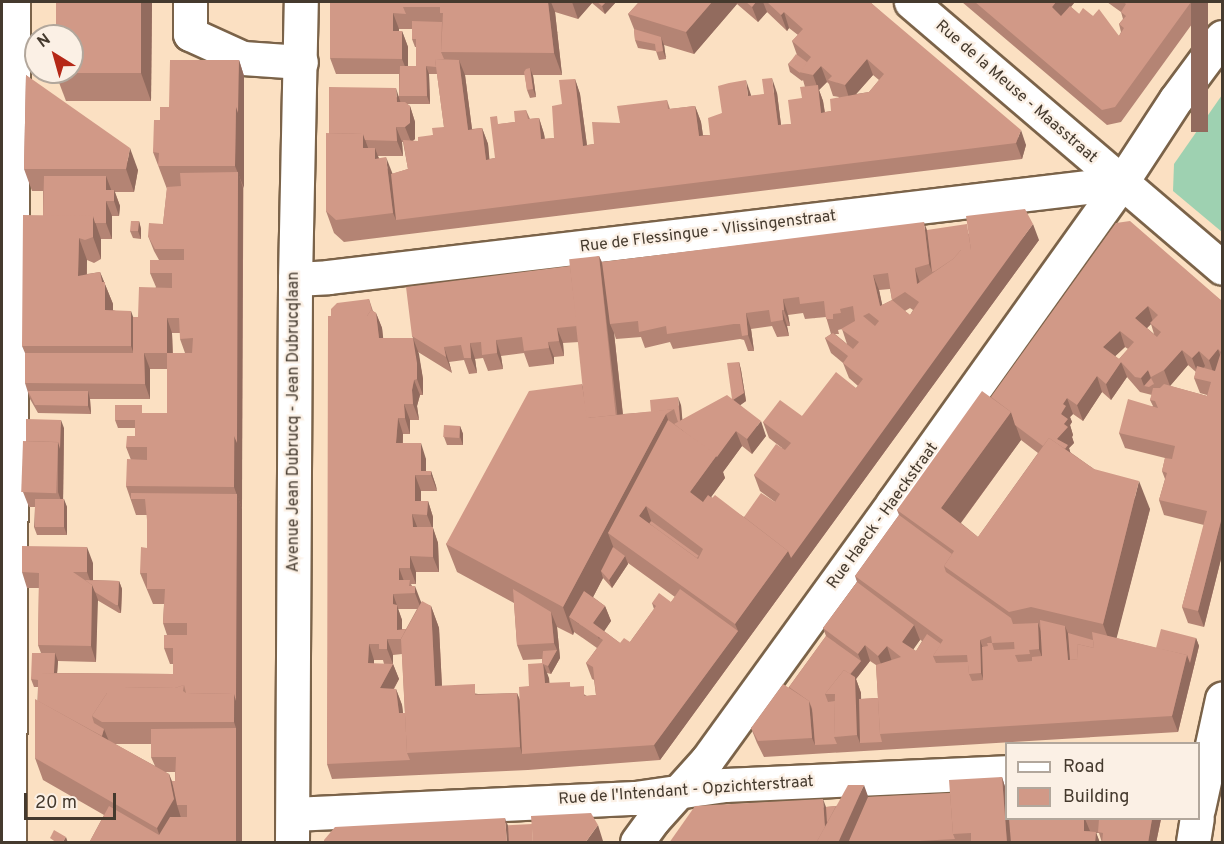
<!DOCTYPE html>
<style>
body{margin:0}
#map{position:relative;width:1224px;height:844px;overflow:hidden;background:#fbe0c2;font-family:Overpass,sans-serif}
div>[style]{position:absolute}
.green>*{inset:0;background:#9ed1b1}
.roads{filter:drop-shadow(2px 0 #7b6349) drop-shadow(-2px 0 #7b6349) drop-shadow(0 2px #7b6349) drop-shadow(0 -2px #7b6349)}
.minor>*{height:33px;margin:-16.5px;padding:0 16.5px;transform-origin:16.5px;border-radius:16.5px;background:#fff}
.wall>*{inset:0;background:#b48474}
.shaded-wall>*{inset:0;background:#926b5e;transform-origin:0 0}
.building>*{inset:0;background:#d19987;transform-origin:0 0}
span{translate:-50% -50%;white-space:nowrap;text-align:center;line-height:1.15;-webkit-text-stroke:4.5px #fbf0e5;paint-order:stroke}
.street-label{font-size:16px;color:#453a2e}
.frame{position:absolute;inset:0;border:3px solid #453a2e;pointer-events:none}
.legend{position:absolute;left:1005px;top:742px;width:195px;height:78px;box-sizing:border-box;background:#fbf0e5;border:2px solid #b2a79c;margin:0;padding:8px 10px;list-style:none;font-size:18px;color:#453a2e}
.legend li{display:flex;align-items:center;gap:12px;height:30px}
.legend b{width:30px;border:2px solid #b2a79c}
.north{position:absolute;left:24px;top:24px;width:60px;height:60px;box-sizing:border-box;background:#fbf0e5;border:2px solid #b2a79c;border-radius:50%;rotate:323deg;font-size:16px;font-weight:700;line-height:24px;text-align:center;color:#453a2e}
.north::after{content:'';display:block;margin:auto;width:21px;height:27px;background:#b52817;clip-path:polygon(50% 0,100% 100%,50% 72%,0 100%)}
.scale{position:absolute;left:24px;top:793px;width:92px;height:27px;box-sizing:border-box;border:3px solid #453a2e;border-top:0;padding-left:8px;font-size:18px;line-height:21px;white-space:nowrap;color:#453a2e;-webkit-text-stroke:4px #fbf0e5;paint-order:stroke}
</style>
<div id="map">
<div class="green">
<i style="clip-path:polygon(1222px 95px,1222px 232px,1173px 191px,1174px 164px)"></i>
</div>
<div class="roads">
<div class="minor">
<i style="left:190px;top:2px;width:32px;rotate:90deg"></i>
<i style="left:190px;top:34px;width:58px;rotate:24.4deg"></i>
<i style="left:243px;top:58px;width:58px;rotate:3.9deg"></i>
<i style="left:911px;top:2px;width:409px;rotate:40.5deg"></i>
<i style="left:295px;top:279px;width:33px;rotate:-3deg"></i>
<i style="left:328px;top:277px;width:799px;rotate:-6.76deg"></i>
<i style="left:1198px;top:809px;width:113px;rotate:-77.7deg"></i>
<i style="left:293px;top:814px;width:342px;rotate:-2.7deg"></i>
<i style="left:635px;top:798px;width:91px;rotate:-8.2deg"></i>
<i style="left:725px;top:785px;width:281px;rotate:-2.6deg"></i>
<i style="left:9px;top:842px;width:840px;rotate:-89.73deg"></i>
<i style="left:292px;top:842px;width:563px;rotate:-89.69deg"></i>
<i style="left:295px;top:279px;width:277px;rotate:-88.8deg"></i>
<i style="left:637px;top:842px;width:27px;rotate:-54deg"></i>
<i style="left:653px;top:820px;width:81px;rotate:-48deg"></i>
<i style="left:707px;top:760px;width:317px;rotate:-54.1deg"></i>
<i style="left:893px;top:503px;width:393px;rotate:-54.5deg"></i>
<i style="left:1121px;top:183px;width:100px;rotate:-56.8deg"></i>
<i style="left:1176px;top:99px;width:77px;rotate:-53.4deg"></i>
<i style="left:1193px;top:842px;width:24px;rotate:-81deg"></i>
</div>
</div>
<div class="wall">
<i style="clip-path:polygon(152px 2px,151px 101px,66px 101px,55px 72px)"></i>
<i style="clip-path:polygon(evenodd,330px 2px,616px 2px,605px 14px,592px 3px,578px 19px,555px 12px,562px 75px,533px 75px,536px 97px,530px 98px,527px 90px,525px 75px,465px 75px,472px 129px,482px 128px,488px 144px,489px 159px,495px 158px,500px 124px,515px 122px,526px 110px,530px 119px,539px 118px,544px 134px,545px 139px,554px 138px,562px 104px,575px 79px,580px 94px,587px 145px,594px 144px,620px 123px,667px 100px,670px 109px,695px 106px,701px 122px,703px 135px,710px 135px,722px 113px,751px 96px,777px 93px,781px 125px,791px 124px,802px 98px,805px 87px,803px 80px,802px 81px,790px 72px,788px 64px,797px 55px,792px 41px,798px 35px,789px 28px,787px 31px,767px 12px,758px 22px,737px 4px,694px 54px,664px 45px,666px 59px,659px 60px,656px 51px,638px 48px,635px 40px,634px 29px,628px 14px,639px 2px,870px 2px,1026px 145px,1022px 159px,344px 242px,334px 233px,326px 211px,329px 133px,399px 96px,399px 74px,336px 74px,330px 58px,330px 2px,399px 29px,412px 29px,412px 39px,415px 47px,416px 47px,416px 66px,408px 66px,408px 47px,402px 31px,399px 31px,399px 29px,330px 2px,429px 74px,437px 74px,444px 127px,433px 135px,418px 141px,413px 141px,415px 139px,415px 122px,410px 106px,407px 104px,430px 104px,429px 74px,330px 2px,873px 75px,879px 80px,869px 92px,856px 94px,873px 75px,330px 2px,827px 82px,829px 84px,833px 96px,839px 97px,831px 111px,825px 112px,823px 101px,819px 90px,827px 82px,330px 2px,402px 142px,403px 142px,408px 169px,392px 174px,379px 158px,378px 156px,403px 156px,402px 142px)"></i>
<i style="clip-path:polygon(962px 2px,1073px 2px,1074px 3px,1071px 7px,1079px 14px,1093px 16px,1119px 36px,1121px 32px,1119px 24px,1123px 19px,1121px 12px,1107px 2px,1208px 2px,1121px 122px,1107px 125px)"></i>
<i style="clip-path:polygon(evenodd,239px 60px,244px 76px,242px 458px,242px 843px,89px 843px,104px 815px,43px 780px,35px 758px,38px 687px,34px 687px,31px 679px,41px 653px,38px 645px,39px 588px,27px 588px,22px 572px,93px 563px,93px 580px,119px 581px,122px 589px,121px 613px,119px 613px,97px 600px,96px 662px,58px 661px,57px 673px,173px 674px,173px 664px,170px 664px,164px 648px,167px 635px,163px 623px,164px 604px,153px 604px,140px 573px,147px 548px,147px 515px,136px 515px,126px 486px,131px 460px,126px 447px,135px 436px,135px 428px,118px 428px,115px 420px,145px 413px,167px 413px,167px 369px,150px 369px,150px 399px,90px 399px,91px 414px,38px 413px,30px 399px,25px 383px,25px 353px,22px 346px,43px 216px,43px 191px,32px 191px,24px 169px,26px 75px,138px 170px,134px 192px,115px 192px,120px 206px,119px 216px,112px 216px,112px 239px,101px 239px,101px 259px,94px 263px,87px 260px,87px 274px,100px 272px,113px 304px,113px 310px,133px 317px,138px 317px,156px 287px,150px 273px,159px 260px,154px 251px,148px 236px,163px 224px,167px 189px,153px 152px,160px 120px,169px 107px,239px 60px,172px 333px,180px 333px,180px 339px,185px 353px,173px 353px,172px 333px,239px 60px,115px 744px,151px 744px,151px 757px,155px 766px,115px 744px,239px 60px,165px 772px,175px 772px,175px 781px,172px 781px,169px 774px,165px 772px)"></i>
<i style="clip-path:polygon(139px 221px,141px 229px,141px 239px,133px 238px,130px 231px)"></i>
<i style="clip-path:polygon(evenodd,1116px 223px,1222px 301px,1222px 555px,1204px 627px,1188px 623px,1182px 607px,1204px 525px,1164px 515px,1159px 500px,1165px 479px,1162px 471px,1165px 458px,1125px 448px,1119px 433px,1153px 406px,1150px 400px,1152px 395px,1140px 392px,1127px 377px,1111px 400px,1102px 392px,1083px 421px,1073px 414px,1070px 417px,1072px 422px,1070px 425px,1073px 435px,1072px 437px,1074px 443px,1069px 448px,1070px 452px,1150px 509px,1116px 638px,1156px 648px,1196px 638px,1199px 646px,1178px 732px,764px 757px,757px 743px,751px 728px,789px 687px,826px 636px,823px 628px,857px 582px,855px 576px,899px 515px,897px 510px,991px 397px,1116px 223px,1151px 324px,1154px 334px,1147px 328px,1151px 324px,1116px 223px,1125px 347px,1128px 349px,1119px 359px,1115px 356px,1125px 347px,1116px 223px,1188px 365px,1196px 372px,1194px 378px,1200px 393px,1207px 395px,1207px 396px,1170px 386px,1188px 365px,1116px 223px,1021px 440px,1038px 453px,978px 537px,961px 523px,1021px 440px,1116px 223px,919px 639px,922px 641px,916px 651px,913px 649px,920px 640px,919px 639px,1116px 223px,870px 661px,876px 665px,878px 698px,861px 699px,861px 693px,856px 679px,870px 661px)"></i>
<i style="clip-path:polygon(evenodd,927px 230px,1039px 240px,660px 760px,528px 770px,332px 779px,327px 764px,331px 316px,369px 299px,373px 311px,376px 313px,382px 328px,383px 338px,413px 338px,412px 336px,570px 266px,599px 256px,602px 262px,927px 230px,890px 289px,892px 300px,882px 305px,879px 290px,890px 289px,927px 230px,910px 308px,913px 310px,910px 315px,905px 311px,910px 308px,927px 230px,803px 313px,805px 319px,826px 317px,831px 334px,825px 338px,831px 353px,843px 363px,849px 378px,858px 386px,856px 388px,802px 416px,763px 422px,769px 438px,782px 448px,754px 475px,760px 491px,775px 502px,744px 517px,711px 497px,725px 478px,723px 472px,742px 446px,752px 454px,766px 436px,740px 405px,746px 401px,741px 370px,739px 362px,732px 399px,682px 420px,681px 405px,651px 412px,623px 414px,614px 333px,616px 339px,641px 337px,645px 348px,670px 342px,673px 349px,740px 339px,744px 340px,748px 351px,754px 351px,751px 329px,772px 326px,777px 337px,789px 336px,787px 326px,790px 326px,788px 315px,803px 313px,927px 230px,842px 329px,847px 344px,835px 334px,839px 334px,838px 330px,842px 329px,927px 230px,579px 342px,586px 396px,582px 384px,446px 544px,457px 572px,514px 603px,517px 645px,523px 660px,542px 659px,542px 663px,529px 686px,520px 700px,517px 693px,478px 694px,442px 686px,439px 628px,431px 606px,421px 602px,411px 584px,416px 584px,416px 572px,439px 572px,438px 543px,433px 528px,433px 517px,428px 501px,421px 501px,421px 491px,437px 491px,436px 486px,431px 471px,426px 471px,426px 459px,403px 443px,403px 434px,410px 434px,410px 420px,419px 420px,417px 406px,420px 395px,423px 395px,423px 379px,418px 352px,452px 373px,449px 362px,464px 360px,469px 374px,477px 373px,475px 359px,483px 358px,488px 371px,503px 369px,501px 356px,524px 353px,529px 367px,554px 364px,554px 357px,564px 356px,563px 343px,579px 342px,927px 230px,628px 563px,675px 597px,671px 602px,652px 603px,654px 609px,630px 642px,620px 643px,604px 631px,611px 621px,605px 606px,593px 597px,603px 578px,612px 588px,628px 564px,628px 563px,927px 230px,398px 609px,417px 609px,406px 629px,402px 629px,402px 620px,398px 609px,927px 230px,557px 627px,573px 635px,574px 632px,597px 648px,586px 663px,592px 679px,594px 680px,596px 695px,587px 696px,572px 687px,549px 683px,547px 673px,551px 674px,560px 658px,557px 627px,927px 230px,402px 654px,405px 713px,403px 713px,402px 705px,396px 689px,394px 689px,399px 679px,393px 664px,393px 655px,402px 654px,927px 230px,374px 660px,383px 660px,384px 664px,374px 664px,374px 660px)"></i>
<i style="clip-path:polygon(460px 426px,463px 434px,463px 445px,447px 445px,444px 437px)"></i>
<i style="clip-path:polygon(64px 428px,63px 499px,67px 507px,67px 535px,37px 535px,34px 527px,35px 507px,29px 507px,23px 492px,26px 441px)"></i>
<i style="clip-path:polygon(1002px 777px,1006px 790px,1006px 819px,1161px 819px,1156px 843px,1102px 843px,1099px 833px,1096px 833px,1100px 843px,669px 843px,826px 807px,836px 806px,868px 797px,950px 793px)"></i>
</div>
<div class="shaded-wall">
<i style="clip-path:polygon(141px 2px,152px 2px,151px 101px,141px 73px)"></i>
<i style="clip-path:polygon(548px 2px,551px 2px,555px 12px,562px 75px,554px 53px)"></i>
<i style="clip-path:polygon(572px 2px,591px 2px,592px 3px,578px 19px)"></i>
<i style="clip-path:polygon(606px 2px,616px 2px,605px 14px,602px 6px)"></i>
<i style="clip-path:polygon(712px 2px,736px 2px,737px 4px,694px 54px,686px 32px)"></i>
<i style="clip-path:polygon(756px 2px,763px 2px,767px 12px,758px 22px,752px 7px)"></i>
<i style="clip-path:polygon(1056px 2px,1073px 2px,1074px 3px,1057px 23px,1052px 7px)"></i>
<i style="left:1191px;top:2px;width:17px;height:130px"></i>
<i style="clip-path:polygon(784px 12px,789px 28px,787px 31px,781px 15px)"></i>
<i style="clip-path:polygon(393px 13px,399px 29px,398px 47px,393px 31px)"></i>
<i style="clip-path:polygon(402px 31px,408px 47px,408px 74px,402px 59px)"></i>
<i style="clip-path:polygon(661px 37px,664px 45px,666px 59px,663px 51px)"></i>
<i style="clip-path:polygon(867px 59px,873px 75px,850px 101px,845px 85px)"></i>
<i style="clip-path:polygon(239px 60px,244px 76px,244px 188px,235px 166px,236px 107px)"></i>
<i style="clip-path:polygon(459px 60px,465px 75px,474px 145px,468px 130px)"></i>
<i style="clip-path:polygon(426px 66px,429px 74px,430px 104px,427px 96px)"></i>
<i style="clip-path:polygon(821px 66px,827px 82px,819px 90px,823px 101px,827px 129px,821px 113px,818px 89px,813px 75px)"></i>
<i style="clip-path:polygon(530px 68px,533px 76px,536px 97px,533px 89px)"></i>
<i style="clip-path:polygon(772px 78px,777px 93px,783px 141px,778px 125px)"></i>
<i style="clip-path:polygon(575px 79px,580px 94px,589px 161px,583px 146px)"></i>
<i style="clip-path:polygon(746px 80px,751px 95px,753px 112px,748px 96px)"></i>
<i style="clip-path:polygon(396px 88px,401px 104px,397px 102px)"></i>
<i style="clip-path:polygon(410px 106px,415px 122px,415px 139px,411px 142px,405px 127px)"></i>
<i style="clip-path:polygon(695px 106px,701px 122px,705px 151px,699px 136px)"></i>
<i style="clip-path:polygon(539px 118px,544px 134px,547px 155px,541px 139px)"></i>
<i style="clip-path:polygon(396px 127px,402px 142px,403px 156px,397px 141px)"></i>
<i style="clip-path:polygon(482px 128px,488px 144px,491px 175px,486px 160px)"></i>
<i style="clip-path:polygon(1021px 130px,1026px 145px,1022px 159px,1016px 143px)"></i>
<i style="clip-path:polygon(363px 134px,371px 156px,363px 148px)"></i>
<i style="clip-path:polygon(130px 148px,138px 170px,134px 192px,126px 169px)"></i>
<i style="clip-path:polygon(375px 148px,383px 170px,375px 159px)"></i>
<i style="clip-path:polygon(386px 157px,395px 180px,396px 220px,393px 213px)"></i>
<i style="clip-path:polygon(238px 172px,243px 188px,242px 509px,234px 487px)"></i>
<i style="clip-path:polygon(106px 176px,112px 192px,106px 190px)"></i>
<i style="clip-path:polygon(114px 190px,120px 206px,119px 216px,114px 201px)"></i>
<i style="clip-path:polygon(106px 201px,112px 216px,112px 239px,106px 223px)"></i>
<i style="clip-path:polygon(93px 216px,101px 239px,101px 259px,93px 237px)"></i>
<i style="clip-path:polygon(139px 221px,141px 229px,141px 239px,138px 231px)"></i>
<i style="clip-path:polygon(924px 222px,930px 238px,932px 272px,929px 264px)"></i>
<i style="clip-path:polygon(1033px 224px,1039px 240px,660px 760px,654px 745px,738px 631px,735px 624px,788px 551px)"></i>
<i style="clip-path:polygon(79px 238px,87px 260px,86px 298px,78px 276px)"></i>
<i style="clip-path:polygon(599px 256px,608px 278px,610px 324px,614px 333px,625px 435px,618px 421px)"></i>
<i style="clip-path:polygon(915px 268px,920px 283px,917px 284px)"></i>
<i style="clip-path:polygon(100px 272px,113px 304px,113px 332px,105px 310px,102px 282px)"></i>
<i style="clip-path:polygon(873px 275px,879px 290px,886px 322px,880px 306px)"></i>
<i style="clip-path:polygon(783px 299px,788px 315px,790px 326px,784px 310px)"></i>
<i style="clip-path:polygon(1148px 306px,1153px 322px,1141px 334px,1135px 318px)"></i>
<i style="clip-path:polygon(782px 310px,787px 326px,789px 336px,783px 320px)"></i>
<i style="clip-path:polygon(131px 311px,139px 333px,139px 369px,131px 346px)"></i>
<i style="clip-path:polygon(376px 313px,382px 328px,385px 354px,379px 338px)"></i>
<i style="clip-path:polygon(746px 313px,751px 329px,754px 351px,748px 335px)"></i>
<i style="clip-path:polygon(167px 318px,172px 333px,173px 369px,167px 353px)"></i>
<i style="clip-path:polygon(557px 328px,563px 343px,564px 356px,559px 341px)"></i>
<i style="clip-path:polygon(1120px 331px,1125px 347px,1109px 362px,1103px 347px)"></i>
<i style="clip-path:polygon(413px 338px,419px 354px,423px 379px,423px 395px,417px 379px)"></i>
<i style="clip-path:polygon(496px 340px,501px 356px,503px 369px,497px 353px)"></i>
<i style="clip-path:polygon(548px 342px,554px 357px,554px 364px,549px 348px)"></i>
<i style="clip-path:polygon(470px 343px,475px 359px,477px 373px,471px 358px)"></i>
<i style="clip-path:polygon(444px 347px,449px 362px,452px 373px,446px 357px)"></i>
<i style="clip-path:polygon(1218px 349px,1222px 361px,1214px 375px,1209px 360px)"></i>
<i style="clip-path:polygon(1182px 350px,1188px 365px,1170px 386px,1164px 370px)"></i>
<i style="clip-path:polygon(1199px 351px,1205px 366px,1198px 374px,1192px 358px)"></i>
<i style="clip-path:polygon(144px 353px,150px 369px,150px 399px,145px 384px)"></i>
<i style="clip-path:polygon(739px 362px,741px 370px,746px 401px,735px 409px,732px 401px)"></i>
<i style="clip-path:polygon(1121px 362px,1127px 377px,1111px 400px,1106px 384px)"></i>
<i style="clip-path:polygon(1148px 370px,1153px 385px,1144px 386px,1141px 378px)"></i>
<i style="clip-path:polygon(1097px 376px,1102px 392px,1083px 421px,1077px 405px)"></i>
<i style="clip-path:polygon(414px 380px,420px 395px,417px 406px,419px 420px,413px 404px,412px 390px)"></i>
<i style="clip-path:polygon(582px 384px,592px 412px,589px 424px,587px 418px)"></i>
<i style="clip-path:polygon(88px 391px,90px 399px,91px 414px,88px 406px)"></i>
<i style="clip-path:polygon(678px 397px,681px 405px,684px 437px,681px 429px)"></i>
<i style="clip-path:polygon(1067px 398px,1073px 414px,1070px 417px,1072px 422px,1070px 425px,1073px 435px,1072px 437px,1074px 443px,1069px 448px,1073px 461px,1057px 439px,1063px 404px)"></i>
<i style="clip-path:polygon(404px 404px,410px 420px,410px 434px,405px 418px)"></i>
<i style="clip-path:polygon(1011px 412px,1021px 440px,951px 536px,941px 508px)"></i>
<i style="clip-path:polygon(666px 414px,676px 442px,608px 533px,616px 554px,601px 571px,603px 578px,579px 624px,569px 617px,574px 632px,573px 635px,563px 607px)"></i>
<i style="clip-path:polygon(398px 418px,403px 434px,402px 459px,396px 443px)"></i>
<i style="clip-path:polygon(61px 420px,64px 428px,63px 507px,58px 492px,58px 442px)"></i>
<i style="clip-path:polygon(761px 421px,766px 436px,752px 454px,747px 439px)"></i>
<i style="clip-path:polygon(460px 426px,463px 434px,463px 445px,460px 437px)"></i>
<i style="clip-path:polygon(736px 431px,742px 446px,723px 472px,725px 478px,698px 515px,690px 492px,717px 455px)"></i>
<i style="clip-path:polygon(421px 443px,426px 459px,426px 475px,421px 471px)"></i>
<i style="clip-path:polygon(431px 471px,436px 486px,437px 491px,431px 475px)"></i>
<i style="clip-path:polygon(415px 475px,421px 491px,421px 514px,415px 501px)"></i>
<i style="clip-path:polygon(1139px 481px,1150px 509px,1113px 652px,1103px 624px)"></i>
<i style="clip-path:polygon(237px 494px,242px 509px,242px 843px,236px 843px,236px 728px,234px 722px)"></i>
<i style="clip-path:polygon(64px 499px,67px 507px,67px 535px,64px 527px)"></i>
<i style="clip-path:polygon(428px 501px,433px 517px,433px 528px,438px 543px,439px 572px,433px 557px,433px 530px,427px 515px)"></i>
<i style="clip-path:polygon(646px 506px,654px 529px,639px 516px)"></i>
<i style="clip-path:polygon(412px 514px,418px 529px,413px 527px)"></i>
<i style="clip-path:polygon(1222px 517px,1222px 555px,1204px 627px,1198px 611px)"></i>
<i style="clip-path:polygon(87px 547px,93px 563px,93px 586px,98px 600px,96px 662px,91px 646px,92px 586px,87px 572px)"></i>
<i style="clip-path:polygon(410px 556px,416px 572px,416px 584px,410px 568px)"></i>
<i style="clip-path:polygon(625px 556px,628px 564px,612px 588px,609px 580px)"></i>
<i style="clip-path:polygon(399px 568px,405px 584px,399px 580px)"></i>
<i style="clip-path:polygon(119px 581px,122px 589px,121px 613px,118px 605px)"></i>
<i style="clip-path:polygon(415px 586px,421px 602px,421px 609px,415px 593px)"></i>
<i style="clip-path:polygon(393px 594px,402px 620px,402px 639px,397px 630px,393px 604px)"></i>
<i style="clip-path:polygon(431px 606px,439px 628px,443px 708px,435px 686px)"></i>
<i style="clip-path:polygon(605px 606px,611px 621px,599px 639px,593px 623px)"></i>
<i style="clip-path:polygon(551px 612px,557px 627px,560px 658px,551px 674px,548px 666px,557px 650px,554px 643px)"></i>
<i style="clip-path:polygon(1038px 623px,1046px 645px,1047px 671px,1039px 649px)"></i>
<i style="clip-path:polygon(914px 625px,920px 640px,908px 657px,902px 642px)"></i>
<i style="clip-path:polygon(1065px 626px,1071px 641px,1071px 668px,1068px 660px)"></i>
<i style="clip-path:polygon(1196px 638px,1199px 646px,1178px 732px,1172px 716px,1187px 655px)"></i>
<i style="clip-path:polygon(387px 639px,393px 655px,393px 664px,387px 649px)"></i>
<i style="clip-path:polygon(980px 640px,988px 662px,989px 696px,981px 673px)"></i>
<i style="clip-path:polygon(369px 644px,374px 660px,374px 679px,368px 663px)"></i>
<i style="clip-path:polygon(865px 645px,870px 661px,856px 679px,861px 693px,862px 742px,860px 743px,857px 735px,835px 694px,861px 661px,858px 654px)"></i>
<i style="clip-path:polygon(887px 646px,892px 662px,884px 672px,878px 656px)"></i>
<i style="clip-path:polygon(55px 653px,58px 661px,56px 689px,53px 681px)"></i>
<i style="clip-path:polygon(543px 663px,549px 678px,551px 699px,545px 683px)"></i>
<i style="clip-path:polygon(393px 664px,399px 679px,385px 704px,380px 688px)"></i>
<i style="clip-path:polygon(396px 689px,402px 705px,405px 729px,399px 713px)"></i>
<i style="clip-path:polygon(517px 693px,525px 715px,522px 754px,520px 747px)"></i>
<i style="clip-path:polygon(809px 701px,814px 716px,815px 745px,812px 738px)"></i>
<i style="clip-path:polygon(104px 729px,110px 744px,100px 741px)"></i>
<i style="clip-path:polygon(169px 774px,177px 797px,177px 805px,182px 821px,162px 843px,157px 828px)"></i>
<i style="clip-path:polygon(1002px 777px,1006px 790px,1006px 819px,1013px 819px,1015px 843px,1007px 843px)"></i>
<i style="clip-path:polygon(864px 785px,874px 813px,861px 843px,834px 843px)"></i>
<i style="clip-path:polygon(823px 799px,829px 815px,825px 843px)"></i>
<i style="clip-path:polygon(505px 818px,511px 833px,512px 843px,507px 843px)"></i>
<i style="clip-path:polygon(1084px 819px,1085px 819px,1090px 831px,1084px 831px)"></i>
<i style="clip-path:polygon(1152px 819px,1161px 819px,1156px 843px,1148px 843px)"></i>
<i style="clip-path:polygon(598px 825px,603px 841px,602px 843px,585px 843px)"></i>
<i style="clip-path:polygon(1096px 832px,1100px 843px,1095px 843px)"></i>
<i style="clip-path:polygon(66px 837px,68px 843px,62px 843px)"></i>
</div>
<div class="building">
<i style="clip-path:polygon(56px 2px,141px 2px,141px 73px,55px 73px,72px 72px,72px 36px,56px 36px)"></i>
<i style="clip-path:polygon(330px 2px,403px 2px,403px 7px,406px 14px,393px 13px,393px 31px,402px 31px,402px 59px,330px 58px)"></i>
<i style="clip-path:polygon(403px 2px,548px 2px,554px 53px,441px 52px,443px 13px,440px 13px,440px 7px,403px 7px)"></i>
<i style="clip-path:polygon(597px 2px,606px 2px,602px 6px)"></i>
<i style="clip-path:polygon(639px 2px,712px 2px,686px 32px,628px 14px)"></i>
<i style="clip-path:polygon(746px 2px,756px 2px,752px 7px)"></i>
<i style="clip-path:polygon(767px 2px,870px 2px,1021px 130px,1016px 143px,396px 220px,391px 174px,408px 169px,403px 140px,418px 141px,418px 137px,433px 135px,432px 128px,444px 127px,435px 59px,459px 60px,468px 130px,482px 128px,486px 160px,495px 158px,490px 117px,497px 116px,498px 124px,515px 122px,514px 111px,526px 110px,528px 119px,539px 118px,541px 139px,554px 138px,552px 106px,562px 104px,559px 80px,575px 79px,583px 146px,594px 144px,592px 122px,620px 123px,617px 106px,667px 100px,668px 109px,695px 106px,699px 136px,710px 135px,708px 118px,722px 113px,718px 86px,729px 83px,746px 80px,748px 96px,764px 94px,762px 79px,772px 78px,778px 125px,791px 124px,788px 100px,802px 98px,800px 87px,818px 85px,821px 113px,831px 111px,830px 99px,869px 92px,884px 74px,867px 59px,845px 85px,828px 80px,832px 76px,821px 66px,813px 75px,799px 72px,811px 57px,792px 41px,803px 29px,784px 12px,781px 15px)"></i>
<i style="clip-path:polygon(975px 2px,1056px 2px,1052px 7px,1061px 16px,1070px 6px,1079px 14px,1083px 8px,1093px 16px,1099px 9px,1119px 36px,1124px 28px,1119px 24px,1126px 16px,1121px 12px,1126px 4px,1123px 2px,1191px 2px,1115px 107px,1102px 110px)"></i>
<i style="clip-path:polygon(412px 21px,442px 22px,441px 52px,444px 59px,435px 59px,436px 67px,426px 66px,427px 96px,399px 96px,400px 66px,416px 66px,416px 39px,412px 39px)"></i>
<i style="clip-path:polygon(634px 29px,661px 37px,663px 51px,656px 52px,655px 44px,635px 40px)"></i>
<i style="left:796px;top:54px;width:14px;height:13px;rotate:36deg"></i>
<i style="clip-path:polygon(170px 60px,239px 60px,238px 113px,236px 107px,169px 107px)"></i>
<i style="clip-path:polygon(530px 68px,533px 89px,527px 90px,524px 72px,526px 69px)"></i>
<i style="clip-path:polygon(26px 75px,130px 148px,126px 169px,24px 169px)"></i>
<i style="clip-path:polygon(329px 87px,396px 88px,397px 102px,405px 102px,410px 106px,410px 123px,405px 127px,396px 127px,397px 141px,365px 140px,363px 134px,329px 133px)"></i>
<i style="clip-path:polygon(160px 107px,236px 107px,235px 166px,158px 166px,159px 153px,153px 152px,154px 120px,160px 120px)"></i>
<i style="clip-path:polygon(326px 133px,363px 134px,363px 148px,375px 148px,375px 159px,386px 157px,393px 213px,336px 220px,326px 211px)"></i>
<i style="clip-path:polygon(evenodd,238px 172px,237px 443px,234px 436px,135px 436px,135px 413px,167px 413px,167px 353px,144px 353px,145px 384px,25px 383px,25px 353px,133px 353px,133px 317px,138px 317px,139px 287px,172px 288px,172px 273px,150px 273px,150px 260px,184px 260px,184px 249px,155px 249px,148px 236px,149px 223px,163px 224px,167px 187px,181px 186px,180px 173px,238px 172px,167px 318px,179px 318px,180px 339px,193px 338px,192px 353px,167px 353px,167px 318px)"></i>
<i style="clip-path:polygon(44px 176px,106px 176px,106px 190px,114px 190px,114px 201px,106px 201px,106px 223px,95px 223px,93px 216px,43px 216px)"></i>
<i style="clip-path:polygon(evenodd,1025px 209px,1033px 224px,791px 558px,788px 551px,744px 517px,761px 493px,775px 502px,780px 494px,754px 475px,776px 444px,785px 450px,791px 443px,763px 422px,780px 400px,802px 416px,836px 372px,856px 388px,863px 379px,843px 363px,848px 356px,825px 338px,833px 333px,853px 349px,859px 342px,841px 329px,855px 321px,853px 306px,840px 309px,841px 313px,833px 314px,833px 319px,826px 319px,824px 301px,800px 304px,799px 297px,783px 299px,784px 310px,782px 310px,783px 320px,771px 322px,769px 310px,746px 313px,748px 335px,742px 336px,740px 324px,734px 324px,667px 334px,666px 326px,639px 332px,638px 321px,610px 324px,602px 262px,924px 222px,929px 264px,915px 268px,917px 284px,953px 259px,961px 250px,971px 250px,966px 216px,1025px 209px,888px 273px,892px 300px,880px 306px,873px 275px,888px 273px,1025px 209px,905px 292px,919px 302px,910px 315px,892px 300px,905px 292px,1025px 209px,869px 313px,879px 321px,875px 326px,863px 316px,869px 313px)"></i>
<i style="clip-path:polygon(23px 215px,93px 216px,93px 237px,85px 240px,79px 238px,78px 276px,100px 272px,102px 282px,105px 282px,105px 310px,131px 311px,131px 346px,22px 346px)"></i>
<i style="clip-path:polygon(131px 221px,139px 221px,138px 231px,130px 231px)"></i>
<i style="clip-path:polygon(evenodd,1130px 221px,1222px 301px,1222px 517px,1198px 611px,1182px 607px,1207px 511px,1159px 500px,1167px 473px,1162px 471px,1165px 458px,1172px 459px,1175px 446px,1119px 433px,1128px 399px,1158px 408px,1155px 401px,1150px 400px,1153px 388px,1160px 388px,1164px 384px,1207px 396px,1211px 382px,1194px 378px,1197px 366px,1215px 371px,1221px 352px,1218px 349px,1209px 360px,1199px 351px,1192px 358px,1182px 350px,1164px 370px,1151px 377px,1148px 370px,1141px 378px,1135px 377px,1121px 362px,1106px 384px,1097px 376px,1077px 405px,1067px 398px,1063px 404px,1066px 406px,1061px 414px,1068px 419px,1064px 424px,1068px 427px,1057px 439px,1068px 445px,1065px 449px,1049px 438px,1043px 446px,1015px 425px,1011px 412px,991px 397px,1116px 223px,1130px 221px,1148px 306px,1158px 315px,1150px 323px,1161px 332px,1157px 337px,1135px 318px,1148px 306px,1130px 221px,1120px 331px,1134px 342px,1119px 359px,1103px 347px,1120px 331px)"></i>
<i style="clip-path:polygon(967px 224px,971px 250px,961px 250px,953px 259px,935px 271px,932px 272px,927px 230px)"></i>
<i style="left:599px;top:256px;width:160px;height:30px;rotate:84deg"></i>
<i style="clip-path:polygon(570px 266px,577px 326px,557px 328px,559px 341px,548px 342px,549px 348px,524px 351px,522px 337px,496px 340px,497px 353px,482px 355px,481px 342px,470px 343px,471px 358px,464px 358px,461px 345px,444px 347px,446px 357px,412px 336px,406px 287px)"></i>
<i style="clip-path:polygon(369px 299px,372px 311px,371px 310px,367px 316px,331px 316px,331px 309px,337px 303px)"></i>
<i style="clip-path:polygon(371px 310px,376px 313px,379px 338px,413px 338px,417px 363px,417px 379px,414px 380px,412px 390px,413px 404px,404px 404px,405px 418px,398px 418px,396px 443px,421px 443px,421px 471px,431px 471px,431px 475px,415px 475px,415px 501px,428px 501px,427px 515px,412px 514px,413px 527px,433px 527px,433px 557px,410px 556px,410px 568px,399px 568px,399px 580px,410px 580px,409px 586px,415px 586px,415px 593px,393px 594px,393px 604px,397px 605px,397px 630px,406px 629px,401px 639px,387px 639px,387px 649px,379px 649px,379px 644px,369px 644px,368px 663px,393px 664px,380px 688px,396px 689px,399px 713px,405px 713px,407px 753px,410px 760px,327px 764px,328px 316px,367px 316px)"></i>
<i style="clip-path:polygon(739px 362px,744px 393px,733px 400px,732px 399px,727px 363px)"></i>
<i style="clip-path:polygon(1151px 378px,1154px 384px,1149px 387px,1144px 386px)"></i>
<i style="clip-path:polygon(582px 384px,587px 418px,674px 409px,666px 414px,563px 607px,446px 544px,529px 391px)"></i>
<i style="clip-path:polygon(28px 391px,88px 391px,88px 406px,35px 405px)"></i>
<i style="clip-path:polygon(982px 391px,1011px 412px,941px 508px,978px 537px,1049px 438px,1094px 469px,1139px 481px,1103px 624px,1031px 607px,1009px 612px,944px 566px,954px 551px,897px 510px)"></i>
<i style="clip-path:polygon(727px 395px,761px 421px,747px 439px,736px 431px,717px 457px,674px 424px)"></i>
<i style="clip-path:polygon(678px 397px,680px 421px,678px 422px,674px 409px,651px 412px,650px 400px)"></i>
<i style="clip-path:polygon(115px 405px,142px 405px,142px 413px,135px 413px,135px 420px,115px 420px)"></i>
<i style="clip-path:polygon(26px 419px,61px 420px,60px 449px,58px 442px,26px 441px)"></i>
<i style="clip-path:polygon(evenodd,668px 420px,717px 455px,690px 492px,703px 502px,708px 495px,712px 498px,715px 495px,788px 551px,735px 624px,608px 533px,668px 420px,646px 506px,703px 549px,698px 559px,639px 516px,646px 506px)"></i>
<i style="left:444px;top:425px;width:16px;height:12px;rotate:4deg"></i>
<i style="clip-path:polygon(127px 436px,234px 436px,234px 487px,126px 486px,127px 459px,147px 460px,147px 447px,126px 447px)"></i>
<i style="left:23px;top:441px;width:35px;height:51px;rotate:2deg"></i>
<i style="clip-path:polygon(131px 493px,237px 494px,236px 701px,234px 694px,186px 693px,184px 685px,175px 688px,123px 687px,123px 693px,107px 693px,92px 716px,94px 723px,104px 729px,102px 736px,38px 701px,38px 673px,173px 674px,173px 648px,164px 648px,164px 635px,187px 635px,187px 623px,163px 623px,165px 589px,147px 589px,147px 573px,140px 573px,141px 547px,147px 548px,147px 520px,145px 499px,131px 499px)"></i>
<i style="left:35px;top:499px;width:29px;height:28px"></i>
<i style="clip-path:polygon(899px 515px,952px 554px,944px 566px,946px 572px,1011px 618px,1013px 624px,1038px 623px,1039px 649px,1029px 650px,1030px 654px,1015px 655px,1014px 642px,992px 643px,991px 636px,980px 640px,981px 673px,969px 674px,967px 655px,933px 656px,943px 640px,855px 576px)"></i>
<i style="left:651px;top:521px;width:59px;height:3px;rotate:36deg"></i>
<i style="clip-path:polygon(22px 546px,87px 547px,87px 572px,73px 572px,92px 585px,91px 646px,38px 645px,39px 573px,22px 572px)"></i>
<i style="clip-path:polygon(613px 547px,625px 556px,609px 580px,601px 571px)"></i>
<i style="clip-path:polygon(85px 580px,119px 581px,118px 605px,116px 605px,95px 592px,92px 585px)"></i>
<i style="clip-path:polygon(857px 582px,914px 625px,902px 642px,916px 651px,927px 634px,941px 644px,933px 656px,936px 663px,968px 662px,969px 674px,972px 681px,983px 680px,982px 647px,988px 646px,987px 643px,992px 643px,994px 650px,1015px 649px,1015px 655px,1018px 662px,1032px 661px,1032px 657px,1042px 656px,1040px 620px,1065px 626px,1068px 660px,1078px 659px,1077px 644px,1094px 648px,1092px 632px,1187px 655px,1172px 716px,880px 734px,876px 665px,901px 657px,887px 646px,878px 656px,865px 645px,858px 654px,823px 628px)"></i>
<i style="clip-path:polygon(513px 589px,551px 612px,554px 643px,517px 645px)"></i>
<i style="clip-path:polygon(680px 589px,738px 631px,654px 745px,522px 754px,519px 687px,529px 686px,528px 664px,543px 663px,545px 683px,570px 682px,570px 687px,584px 686px,584px 696px,596px 695px,593px 667px,586px 663px,603px 640px,569px 617px,584px 591px,605px 606px,593px 623px,620px 643px,624px 638px,630px 642px,656px 606px,652px 603px,659px 593px,671px 602px)"></i>
<i style="clip-path:polygon(422px 601px,431px 606px,435px 686px,475px 684px,475px 695px,517px 693px,520px 747px,407px 753px,401px 639px)"></i>
<i style="clip-path:polygon(1161px 629px,1196px 638px,1190px 663px,1187px 655px,1156px 648px)"></i>
<i style="clip-path:polygon(1068px 633px,1093px 640px,1094px 648px,1077px 644px,1078px 659px,1070px 660px)"></i>
<i style="clip-path:polygon(826px 636px,861px 661px,850px 674px,844px 670px,825px 694px,828px 702px,835px 701px,834px 737px,837px 744px,815px 745px,812px 708px,809px 701px,789px 687px)"></i>
<i style="clip-path:polygon(557px 650px,548px 666px,543px 664px,543px 663px,542px 663px,543px 651px)"></i>
<i style="clip-path:polygon(32px 653px,55px 653px,54px 673px,38px 673px,38px 680px,31px 679px)"></i>
<i style="clip-path:polygon(844px 670px,855px 677px,857px 735px,834px 737px,835px 694px,825px 694px)"></i>
<i style="clip-path:polygon(783px 684px,809px 701px,812px 738px,758px 741px,751px 728px)"></i>
<i style="clip-path:polygon(184px 685px,183px 691px,186px 693px,234px 694px,234px 722px,102px 722px,92px 716px,107px 693px,123px 693px,123px 687px,175px 688px)"></i>
<i style="clip-path:polygon(878px 698px,880px 734px,882px 742px,860px 743px,859px 699px)"></i>
<i style="clip-path:polygon(35px 699px,169px 774px,174px 799px,157px 828px,35px 758px)"></i>
<i style="clip-path:polygon(236px 728px,236px 843px,89px 843px,109px 806px,159px 835px,170px 817px,187px 817px,187px 805px,177px 805px,172px 781px,175px 781px,176px 757px,151px 757px,151px 729px)"></i>
<i style="clip-path:polygon(1002px 777px,1007px 843px,971px 843px,971px 833px,953px 834px,949px 780px)"></i>
<i style="clip-path:polygon(848px 785px,864px 785px,838px 843px,816px 843px)"></i>
<i style="clip-path:polygon(950px 793px,953px 834px,955px 839px,885px 843px,848px 843px,868px 797px)"></i>
<i style="clip-path:polygon(823px 799px,825px 827px,816px 843px,669px 843px,695px 806px)"></i>
<i style="clip-path:polygon(836px 806px,827px 823px,826px 807px)"></i>
<i style="clip-path:polygon(591px 813px,598px 825px,585px 843px,533px 843px,531px 816px)"></i>
<i style="clip-path:polygon(505px 818px,507px 843px,324px 843px,324px 840px,335px 827px)"></i>
<i style="clip-path:polygon(1009px 819px,1084px 819px,1084px 831px,1096px 832px,1095px 843px,1076px 843px,1076px 841px,1061px 843px,1011px 843px)"></i>
<i style="clip-path:polygon(1096px 819px,1152px 819px,1148px 843px,1102px 843px,1103px 833px,1098px 832px,1099px 819px)"></i>
<i style="left:532px;top:824px;width:19px;height:24px;rotate:87deg"></i>
<i style="clip-path:polygon(54px 830px,66px 837px,62px 843px,57px 843px,50px 838px)"></i>
</div>
<div class="street-label">
<span style="left:1016px;top:92px;rotate:41deg">Rue de la Meuse - Maasstraat</span>
<span style="left:708px;top:232px;rotate:-7deg">Rue de Flessingue - Vlissingenstraat</span>
<span style="left:294px;top:422px;rotate:-90deg">Avenue Jean Dubrucq - Jean Dubrucqlaan</span>
<span style="left:883px;top:516px;rotate:-54deg">Rue Haeck - Haeckstraat</span>
<span style="left:686px;top:791px;rotate:-4deg">Rue de l'Intendant - Opzichterstraat</span>
</div>
<div class="frame"></div>
<ul class="legend">
<li><b style="height:8px;background:#fff"></b>Road</li>
<li><b style="height:16px;background:#d19987"></b>Building</li>
</ul>
<div class="north">N</div>
<div class="scale">20 m</div>
</div>
